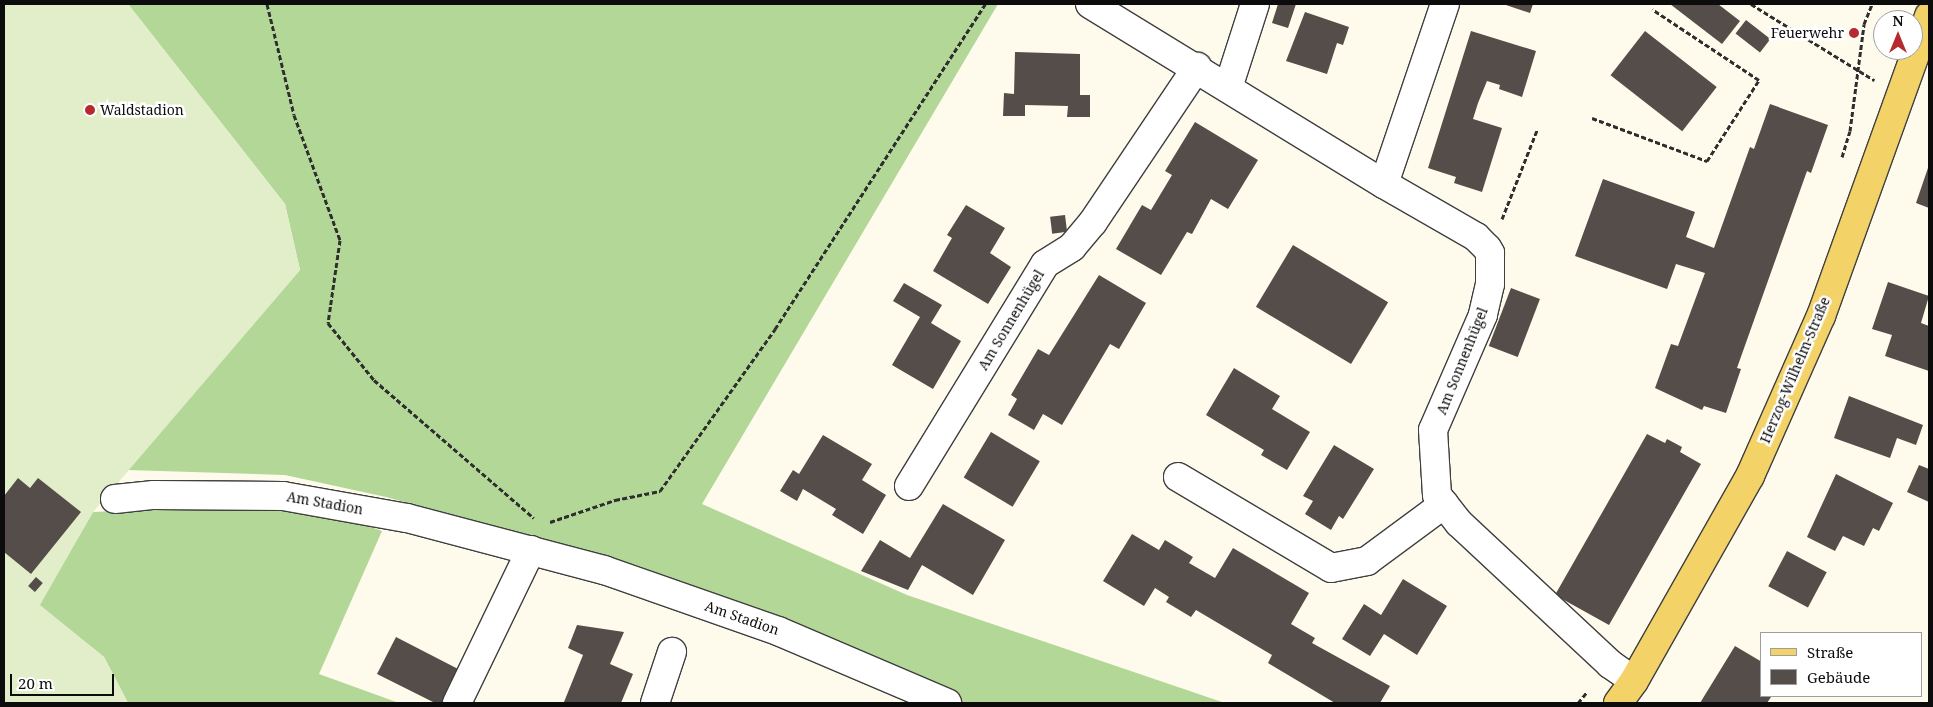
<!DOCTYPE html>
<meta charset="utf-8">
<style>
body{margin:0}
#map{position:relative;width:1933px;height:707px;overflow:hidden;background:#fefbec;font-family:"Noto Serif",serif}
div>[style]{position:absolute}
.forest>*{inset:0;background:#b3d797}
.pitch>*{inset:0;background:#e1eec9}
.building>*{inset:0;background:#544d49;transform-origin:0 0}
.path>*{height:3px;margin-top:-1.5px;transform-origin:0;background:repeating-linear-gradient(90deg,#2e2e2e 0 5px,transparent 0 7.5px)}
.roads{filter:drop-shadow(1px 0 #3f3f3f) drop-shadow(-1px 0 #3f3f3f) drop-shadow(0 1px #3f3f3f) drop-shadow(0 -1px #3f3f3f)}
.minor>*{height:28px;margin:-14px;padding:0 14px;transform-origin:14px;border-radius:14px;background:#fff}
.major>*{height:28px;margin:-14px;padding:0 14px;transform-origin:14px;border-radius:14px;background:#f3d267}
.dots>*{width:14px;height:14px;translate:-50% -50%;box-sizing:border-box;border:2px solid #fff;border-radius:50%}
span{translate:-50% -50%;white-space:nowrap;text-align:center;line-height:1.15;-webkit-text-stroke:5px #fff;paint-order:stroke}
.poi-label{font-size:14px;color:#0c0c0c}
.right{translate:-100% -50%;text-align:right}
.left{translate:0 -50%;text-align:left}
.street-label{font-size:14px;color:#0c0c0c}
.frame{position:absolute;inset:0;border:5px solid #0c0c0c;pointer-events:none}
.legend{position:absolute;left:1760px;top:632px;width:162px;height:65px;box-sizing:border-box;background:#fff;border:1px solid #9e9e9e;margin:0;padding:6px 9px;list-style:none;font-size:15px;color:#0c0c0c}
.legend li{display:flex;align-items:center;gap:10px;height:25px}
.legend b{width:25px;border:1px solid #9e9e9e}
.north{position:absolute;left:1873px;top:10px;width:50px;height:50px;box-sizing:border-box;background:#fff;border:1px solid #9e9e9e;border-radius:50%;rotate:0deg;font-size:14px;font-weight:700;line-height:20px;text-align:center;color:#0c0c0c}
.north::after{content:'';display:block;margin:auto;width:18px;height:22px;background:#b62a2f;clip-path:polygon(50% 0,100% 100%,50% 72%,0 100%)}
.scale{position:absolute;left:10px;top:674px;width:104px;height:22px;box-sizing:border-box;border:2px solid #0c0c0c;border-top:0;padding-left:6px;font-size:15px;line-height:18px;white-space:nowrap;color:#0c0c0c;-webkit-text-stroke:4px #fff;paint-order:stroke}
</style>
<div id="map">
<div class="forest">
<i style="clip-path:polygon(128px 4px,998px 4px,702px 504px,907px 595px,1225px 703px,962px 703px,804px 628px,633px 564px,386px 497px,285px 475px,128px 470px,300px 270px,285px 204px)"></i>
<i style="clip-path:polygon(279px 504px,332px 513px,382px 531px,319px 674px,399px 703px,128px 703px,104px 657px,39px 605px,93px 512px)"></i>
</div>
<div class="pitch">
<i style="clip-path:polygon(4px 4px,128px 4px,285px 204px,300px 270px,93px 512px,40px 605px,104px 657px,128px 703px,4px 703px)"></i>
</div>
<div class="building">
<i style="clip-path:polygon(1278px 4px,1296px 4px,1288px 28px,1272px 23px)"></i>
<i style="clip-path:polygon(1503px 4px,1533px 4px,1530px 13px)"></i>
<i style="clip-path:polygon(1670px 4px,1718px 4px,1740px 21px,1722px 44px)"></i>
<i style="clip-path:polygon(1305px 12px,1349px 27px,1343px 45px,1337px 43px,1327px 74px,1286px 61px)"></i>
<i style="left:1746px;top:20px;width:31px;height:17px;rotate:38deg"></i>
<i style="clip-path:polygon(1471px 31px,1536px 51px,1522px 97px,1499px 89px,1500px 85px,1487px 81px,1478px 103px,1473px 119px,1502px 128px,1482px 192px,1454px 183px,1456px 177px,1428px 168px)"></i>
<i style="left:1645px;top:31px;width:91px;height:56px;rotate:38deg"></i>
<i style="clip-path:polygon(1015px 52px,1080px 54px,1080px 95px,1090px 95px,1090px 117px,1067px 117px,1068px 106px,1025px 105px,1025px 116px,1003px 116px,1004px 93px,1014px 94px)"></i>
<i style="clip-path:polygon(1770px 104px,1828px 125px,1811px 173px,1807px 171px,1737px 368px,1741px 369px,1726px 413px,1704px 406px,1702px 410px,1655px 388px,1671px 344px,1678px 346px,1705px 273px,1676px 264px,1667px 289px,1575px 256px,1603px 179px,1695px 212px,1686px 237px,1714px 248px,1750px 147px,1754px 149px)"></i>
<i style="clip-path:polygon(1195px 122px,1258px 160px,1228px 209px,1211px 199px,1192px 234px,1187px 232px,1161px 275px,1116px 249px,1142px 205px,1151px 210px,1172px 175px,1165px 171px)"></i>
<i style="clip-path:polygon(1929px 165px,1929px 208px,1916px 203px)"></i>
<i style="clip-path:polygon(966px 205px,1005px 228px,990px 253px,1011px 267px,988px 304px,933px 271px,952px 238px,947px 235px)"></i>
<i style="left:1065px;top:215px;width:17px;height:15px;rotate:83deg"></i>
<i style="left:1293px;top:245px;width:111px;height:72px;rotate:31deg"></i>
<i style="clip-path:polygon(1099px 275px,1146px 303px,1119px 349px,1110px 344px,1062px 425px,1043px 414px,1034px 430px,1008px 415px,1017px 399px,1011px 395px,1038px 349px,1049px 355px)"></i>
<i style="clip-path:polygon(1888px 282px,1929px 296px,1921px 323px,1929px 326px,1929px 371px,1885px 356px,1892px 335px,1872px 329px)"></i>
<i style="clip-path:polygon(904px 283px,942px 305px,931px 323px,961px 341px,933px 389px,892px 365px,920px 317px,893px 301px)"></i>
<i style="left:1511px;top:288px;width:31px;height:62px;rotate:21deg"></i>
<i style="clip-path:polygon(1234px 368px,1280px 396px,1272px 409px,1310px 432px,1287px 470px,1261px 455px,1264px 450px,1206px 415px)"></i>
<i style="clip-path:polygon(1849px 396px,1923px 425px,1916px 445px,1897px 438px,1890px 458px,1834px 438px)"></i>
<i style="left:991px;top:432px;width:57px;height:53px;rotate:31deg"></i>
<i style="clip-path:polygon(1647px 434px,1665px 443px,1667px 439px,1682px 447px,1680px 452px,1701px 464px,1609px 625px,1555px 595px)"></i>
<i style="clip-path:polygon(823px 435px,872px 464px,862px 480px,886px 495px,863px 534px,832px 515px,836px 509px,803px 489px,797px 501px,780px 491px,793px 470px,799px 474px)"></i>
<i style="clip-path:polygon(1334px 445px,1374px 469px,1343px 519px,1339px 516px,1331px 530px,1305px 514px,1313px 501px,1303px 496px)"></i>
<i style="clip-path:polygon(1919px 465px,1929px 469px,1929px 502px,1907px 492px)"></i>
<i style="clip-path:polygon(1836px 474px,1893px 503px,1879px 531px,1873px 528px,1864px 546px,1843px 536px,1835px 551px,1807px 537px)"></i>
<i style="clip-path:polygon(18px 478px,30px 488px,38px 478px,81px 512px,31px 574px,4px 552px,4px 496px)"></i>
<i style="clip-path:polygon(943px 504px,1005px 540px,973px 595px,922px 565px,908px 590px,861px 571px,880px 540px,910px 558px)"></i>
<i style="clip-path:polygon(1132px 534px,1159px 550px,1165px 540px,1193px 557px,1189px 563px,1215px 578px,1233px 548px,1309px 593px,1291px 624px,1315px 638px,1312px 643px,1390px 686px,1380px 703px,1335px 703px,1268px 663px,1272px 655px,1196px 610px,1191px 617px,1166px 602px,1169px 597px,1155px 588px,1144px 606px,1103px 581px)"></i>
<i style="left:1787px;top:551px;width:45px;height:40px;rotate:28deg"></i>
<i style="left:36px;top:577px;width:9px;height:12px;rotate:41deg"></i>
<i style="clip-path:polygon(1403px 579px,1447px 606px,1417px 655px,1384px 634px,1370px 656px,1342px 639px,1364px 604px,1381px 615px)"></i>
<i style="clip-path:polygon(577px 625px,624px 632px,610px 664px,633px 674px,621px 703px,564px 702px,583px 655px,568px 648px)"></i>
<i style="clip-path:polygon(396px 637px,460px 670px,443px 703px,435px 703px,377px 674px)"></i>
<i style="clip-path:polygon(1735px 646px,1762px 662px,1762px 696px,1771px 697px,1767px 703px,1700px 703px)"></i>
</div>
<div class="path">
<i style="left:267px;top:4px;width:114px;rotate:76.3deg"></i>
<i style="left:294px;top:115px;width:133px;rotate:69.8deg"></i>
<i style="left:340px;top:240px;width:84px;rotate:98.2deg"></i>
<i style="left:328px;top:323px;width:73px;rotate:51.1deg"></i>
<i style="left:374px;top:380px;width:211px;rotate:40.8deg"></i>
<i style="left:1751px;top:4px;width:145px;rotate:31.7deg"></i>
<i style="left:1592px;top:118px;width:123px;rotate:20.5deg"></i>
<i style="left:1707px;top:161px;width:96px;rotate:-57.3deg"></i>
<i style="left:1759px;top:80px;width:128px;rotate:-146.4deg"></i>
<i style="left:1842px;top:157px;width:27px;rotate:-73deg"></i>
<i style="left:1850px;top:131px;width:108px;rotate:-82.5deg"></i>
<i style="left:1864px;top:24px;width:22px;rotate:-68deg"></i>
<i style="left:1502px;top:219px;width:96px;rotate:-68.5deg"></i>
<i style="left:550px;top:522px;width:69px;rotate:-18.7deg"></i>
<i style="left:615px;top:500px;width:46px;rotate:-11.3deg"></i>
<i style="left:660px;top:491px;width:199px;rotate:-54.6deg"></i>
<i style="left:775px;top:329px;width:387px;rotate:-57.1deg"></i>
<i style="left:1578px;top:703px;width:14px;rotate:-51deg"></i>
</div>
<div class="roads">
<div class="minor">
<i style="left:1090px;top:4px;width:345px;rotate:31.5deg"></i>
<i style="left:1384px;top:184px;width:106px;rotate:29.9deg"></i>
<i style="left:1476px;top:237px;width:16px;rotate:45deg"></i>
<i style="left:1487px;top:248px;width:6px;rotate:59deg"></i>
<i style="left:1490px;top:253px;width:31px;rotate:90deg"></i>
<i style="left:1490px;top:284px;width:32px;rotate:103deg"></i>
<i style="left:1483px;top:315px;width:125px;rotate:113.5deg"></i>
<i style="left:1433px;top:430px;width:65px;rotate:86.5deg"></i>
<i style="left:1437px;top:495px;width:36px;rotate:52deg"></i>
<i style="left:1459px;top:523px;width:207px;rotate:43deg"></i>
<i style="left:1610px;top:664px;width:29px;rotate:35deg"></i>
<i style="left:1228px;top:88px;width:88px;rotate:-72.2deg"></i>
<i style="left:1384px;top:184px;width:190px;rotate:-71.3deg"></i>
<i style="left:1178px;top:477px;width:178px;rotate:30.7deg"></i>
<i style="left:1331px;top:568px;width:37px;rotate:-11deg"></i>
<i style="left:1367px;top:561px;width:96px;rotate:-36.5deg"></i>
<i style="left:909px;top:486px;width:260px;rotate:-58.5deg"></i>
<i style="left:1045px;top:264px;width:32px;rotate:-32deg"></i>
<i style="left:1072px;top:247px;width:33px;rotate:-50deg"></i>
<i style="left:1093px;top:222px;width:187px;rotate:-56.1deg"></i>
<i style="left:115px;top:499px;width:39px;rotate:-6deg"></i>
<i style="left:154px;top:495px;width:129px;rotate:0.4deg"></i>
<i style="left:283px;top:496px;width:126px;rotate:10.1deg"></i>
<i style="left:407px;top:518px;width:204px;rotate:14.8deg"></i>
<i style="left:604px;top:570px;width:184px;rotate:19.3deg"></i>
<i style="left:778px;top:631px;width:184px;rotate:23.1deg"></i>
<i style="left:457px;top:703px;width:170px;rotate:-64.2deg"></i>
<i style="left:655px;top:703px;width:54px;rotate:-71.6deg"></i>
</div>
<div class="major">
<i style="left:1618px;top:703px;width:27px;rotate:-54deg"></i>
<i style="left:1634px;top:681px;width:236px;rotate:-60.5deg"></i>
<i style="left:1750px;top:476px;width:175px;rotate:-66.1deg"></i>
<i style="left:1821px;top:316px;width:319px;rotate:-70.2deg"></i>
</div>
</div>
<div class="dots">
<i style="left:1854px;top:33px;background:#b62a2f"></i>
<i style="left:90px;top:110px;background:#b62a2f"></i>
</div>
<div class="poi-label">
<span class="right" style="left:1844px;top:33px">Feuerwehr</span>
<span class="left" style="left:100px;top:110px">Waldstadion</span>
</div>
<div class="street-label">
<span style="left:1011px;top:320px;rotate:-59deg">Am Sonnenhügel</span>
<span style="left:1462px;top:361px;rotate:-68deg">Am Sonnenhügel</span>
<span style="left:1795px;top:370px;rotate:-67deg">Herzog-Wilhelm-Straße</span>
<span style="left:325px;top:503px;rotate:10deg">Am Stadion</span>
<span style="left:742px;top:618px;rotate:19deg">Am Stadion</span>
</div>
<div class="frame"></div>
<ul class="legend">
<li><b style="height:6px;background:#f3d267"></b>Straße</li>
<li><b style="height:14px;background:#544d49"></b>Gebäude</li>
</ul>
<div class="north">N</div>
<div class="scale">20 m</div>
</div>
